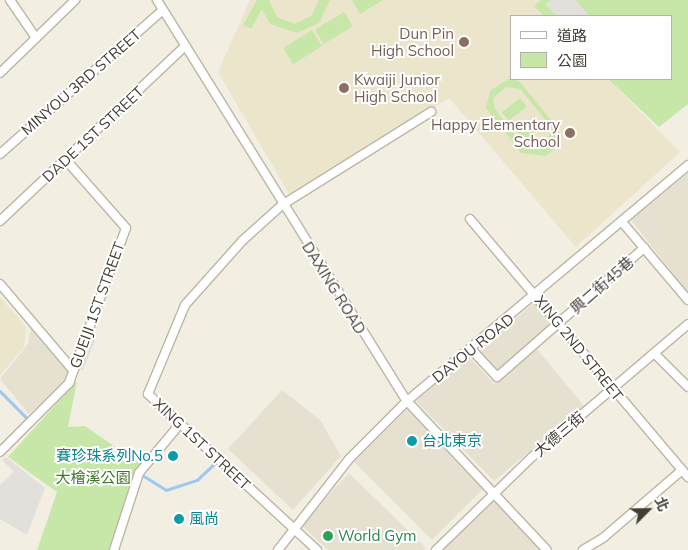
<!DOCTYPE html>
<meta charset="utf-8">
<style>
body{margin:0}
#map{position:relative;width:688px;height:550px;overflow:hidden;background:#f2eee2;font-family:Mulish,"Noto Sans TC",sans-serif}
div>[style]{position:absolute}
.residential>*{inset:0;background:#e6e0d0;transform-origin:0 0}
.education>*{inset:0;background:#ebe5cc}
.green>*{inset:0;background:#c7e7a9;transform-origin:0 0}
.parking>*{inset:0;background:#e2e0db;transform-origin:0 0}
.stream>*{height:2.5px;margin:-1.25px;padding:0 1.25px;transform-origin:1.25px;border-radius:1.25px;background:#9cc8f1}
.roads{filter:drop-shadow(1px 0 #bdb6a5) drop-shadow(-1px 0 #bdb6a5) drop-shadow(0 1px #bdb6a5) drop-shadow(0 -1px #bdb6a5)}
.street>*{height:8px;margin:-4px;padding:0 4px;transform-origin:4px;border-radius:4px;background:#fff}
.dots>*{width:14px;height:14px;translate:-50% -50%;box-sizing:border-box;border:2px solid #fff;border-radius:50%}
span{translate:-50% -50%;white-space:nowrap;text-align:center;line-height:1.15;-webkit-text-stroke:4px #fff;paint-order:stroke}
.education-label{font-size:15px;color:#785e54}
.right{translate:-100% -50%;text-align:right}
.left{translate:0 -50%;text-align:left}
.street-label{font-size:15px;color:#433e33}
.culture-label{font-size:15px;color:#0d838f}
.park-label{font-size:15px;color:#3e7526}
.leisure-label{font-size:15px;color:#27864d}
.legend{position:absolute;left:510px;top:15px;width:162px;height:65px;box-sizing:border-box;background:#fff;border:1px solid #b4b2ad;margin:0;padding:6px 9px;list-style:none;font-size:15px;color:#433e33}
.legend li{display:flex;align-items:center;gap:10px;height:25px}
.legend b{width:25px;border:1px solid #b4b2ad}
.north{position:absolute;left:623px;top:485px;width:50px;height:50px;-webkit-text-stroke:4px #fff;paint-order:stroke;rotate:67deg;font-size:14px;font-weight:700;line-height:20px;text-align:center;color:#433e33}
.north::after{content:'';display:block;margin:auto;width:18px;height:22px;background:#433e33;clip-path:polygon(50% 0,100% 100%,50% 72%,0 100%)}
</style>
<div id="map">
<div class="residential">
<i style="clip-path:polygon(688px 173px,688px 293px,631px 220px)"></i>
<i style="left:536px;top:301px;width:29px;height:75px;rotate:49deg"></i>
<i style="clip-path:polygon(31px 327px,70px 372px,68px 380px,29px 414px,0 379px,28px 344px)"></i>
<i style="clip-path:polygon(537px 349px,584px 406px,494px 481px,416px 401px,468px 356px,494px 384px)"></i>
<i style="clip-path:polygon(282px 390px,320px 420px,341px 456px,293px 510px,228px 449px)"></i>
<i style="left:407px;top:409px;width:110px;height:75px;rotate:45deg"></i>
<i style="clip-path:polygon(349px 473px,426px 548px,424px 550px,328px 550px,301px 525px)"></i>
<i style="clip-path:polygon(491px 495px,540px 550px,436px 550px)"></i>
</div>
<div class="education">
<i style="clip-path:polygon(250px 0,542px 0,534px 6px,544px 16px,512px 16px,512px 79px,608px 79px,680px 152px,576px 247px,449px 98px,289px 194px,218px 72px)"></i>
<i style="clip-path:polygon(0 297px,26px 327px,24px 347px,0 376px)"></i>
</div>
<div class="green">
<i style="clip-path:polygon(257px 0,269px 0,277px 17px,295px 24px,311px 16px,319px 0,330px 0,319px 23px,297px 33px,270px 24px,262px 9px,251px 29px,243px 25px)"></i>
<i style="clip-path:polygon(352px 0,383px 0,360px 14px)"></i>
<i style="clip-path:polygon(541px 0,688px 0,688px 104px,659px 127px,608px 79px,672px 79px,672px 16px,544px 16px,534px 6px)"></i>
<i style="left:344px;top:12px;width:17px;height:34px;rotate:59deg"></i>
<i style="left:312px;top:30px;width:19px;height:34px;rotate:58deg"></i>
<i style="clip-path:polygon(evenodd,510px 78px,519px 81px,559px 130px,555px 148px,546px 156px,521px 153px,486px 108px,490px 91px,510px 78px,506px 87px,520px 89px,552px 128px,544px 148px,522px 144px,495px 109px,493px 98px,506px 87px)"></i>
<i style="left:520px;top:98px;width:11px;height:23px;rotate:52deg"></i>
<i style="left:534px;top:116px;width:12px;height:23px;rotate:48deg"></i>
<i style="clip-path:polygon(77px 381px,68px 427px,85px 426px,140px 464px,109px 550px,37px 550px,57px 492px,8px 457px)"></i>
</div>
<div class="parking">
<i style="clip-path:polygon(551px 0,576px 0,589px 16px,556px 16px,545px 4px)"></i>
<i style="left:91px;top:337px;width:5px;height:34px;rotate:22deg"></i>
<i style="clip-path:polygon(6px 457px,45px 488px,27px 535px,0 519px,0 485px,14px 472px,2px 460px)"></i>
</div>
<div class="stream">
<i style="left:0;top:391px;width:40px;rotate:45deg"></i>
<i style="left:144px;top:476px;width:26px;rotate:32deg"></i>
<i style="left:166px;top:490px;width:33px;rotate:-18deg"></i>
<i style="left:197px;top:480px;width:23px;rotate:-43deg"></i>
</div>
<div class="roads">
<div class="street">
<i style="left:10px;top:0;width:46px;rotate:55.6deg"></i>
<i style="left:157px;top:0;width:473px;rotate:58.1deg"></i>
<i style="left:407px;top:401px;width:204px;rotate:46.8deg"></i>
<i style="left:0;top:73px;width:105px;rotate:-44.2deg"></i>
<i style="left:0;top:154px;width:217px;rotate:-41.5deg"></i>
<i style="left:470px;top:219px;width:338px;rotate:49.8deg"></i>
<i style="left:0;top:221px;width:255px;rotate:-43.4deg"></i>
<i style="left:622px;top:222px;width:102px;rotate:49.8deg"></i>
<i style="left:0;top:284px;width:111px;rotate:49.7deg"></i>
<i style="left:471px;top:349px;width:38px;rotate:47deg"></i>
<i style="left:497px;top:377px;width:196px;rotate:-41.3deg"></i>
<i style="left:654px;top:353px;width:48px;rotate:45deg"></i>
<i style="left:0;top:452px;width:98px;rotate:-45deg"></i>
<i style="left:69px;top:383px;width:165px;rotate:-69.8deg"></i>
<i style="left:126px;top:228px;width:91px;rotate:-131.4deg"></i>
<i style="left:114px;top:550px;width:81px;rotate:-72deg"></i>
<i style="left:139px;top:473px;width:64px;rotate:-50.1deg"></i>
<i style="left:278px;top:550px;width:115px;rotate:-52deg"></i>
<i style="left:349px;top:459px;width:82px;rotate:-45deg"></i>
<i style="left:407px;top:401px;width:367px;rotate:-40deg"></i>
<i style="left:317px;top:550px;width:230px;rotate:-137.3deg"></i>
<i style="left:148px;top:394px;width:96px;rotate:-67.4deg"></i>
<i style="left:185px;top:305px;width:86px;rotate:-48.3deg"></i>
<i style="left:242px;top:241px;width:54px;rotate:-42deg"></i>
<i style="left:282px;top:205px;width:176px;rotate:-32deg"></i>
<i style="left:436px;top:550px;width:134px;rotate:-44.1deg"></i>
<i style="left:532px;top:457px;width:205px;rotate:-40.4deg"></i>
<i style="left:583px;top:550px;width:23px;rotate:-31deg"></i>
<i style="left:603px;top:538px;width:104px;rotate:-40.7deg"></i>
</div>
</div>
<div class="dots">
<i style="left:464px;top:42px;background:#8d6e63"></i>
<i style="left:344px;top:88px;background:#8d6e63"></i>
<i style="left:570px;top:133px;background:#8d6e63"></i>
<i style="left:412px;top:441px;background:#0f9aa8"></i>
<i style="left:173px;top:456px;background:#0f9aa8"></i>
<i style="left:179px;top:519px;background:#0f9aa8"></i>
<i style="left:328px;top:536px;background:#2e9e5b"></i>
</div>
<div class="education-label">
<span class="right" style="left:454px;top:42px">Dun Pin<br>High School</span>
<span class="left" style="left:354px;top:88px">Kwaiji Junior<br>High School</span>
<span class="right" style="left:560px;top:133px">Happy Elementary<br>School</span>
</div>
<div class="street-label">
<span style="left:81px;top:82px;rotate:-41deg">MINYOU 3RD STREET</span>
<span style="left:93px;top:134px;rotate:-43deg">DADE 1ST STREET</span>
<span style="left:602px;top:285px;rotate:-41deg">興二街45巷</span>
<span style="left:334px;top:288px;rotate:58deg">DAXING ROAD</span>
<span style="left:97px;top:305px;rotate:-70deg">GUEIJI 1ST STREET</span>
<span style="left:473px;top:348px;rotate:-39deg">DAYOU ROAD</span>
<span style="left:579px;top:348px;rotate:51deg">XING 2ND STREET</span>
<span style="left:559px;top:434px;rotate:-40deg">大德三街</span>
<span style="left:202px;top:444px;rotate:43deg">XING 1ST STREET</span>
</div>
<div class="culture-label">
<span class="left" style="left:422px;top:441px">台北東京</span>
<span class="right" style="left:163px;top:456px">賽珍珠系列No.5</span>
<span class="left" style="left:189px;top:519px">風尚</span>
</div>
<div class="park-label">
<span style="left:93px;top:478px">大檜溪公園</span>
</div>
<div class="leisure-label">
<span class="left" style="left:338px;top:536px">World Gym</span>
</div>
<ul class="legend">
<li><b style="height:6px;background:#fff"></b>道路</li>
<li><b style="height:14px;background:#c7e7a9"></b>公園</li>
</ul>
<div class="north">北</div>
</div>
